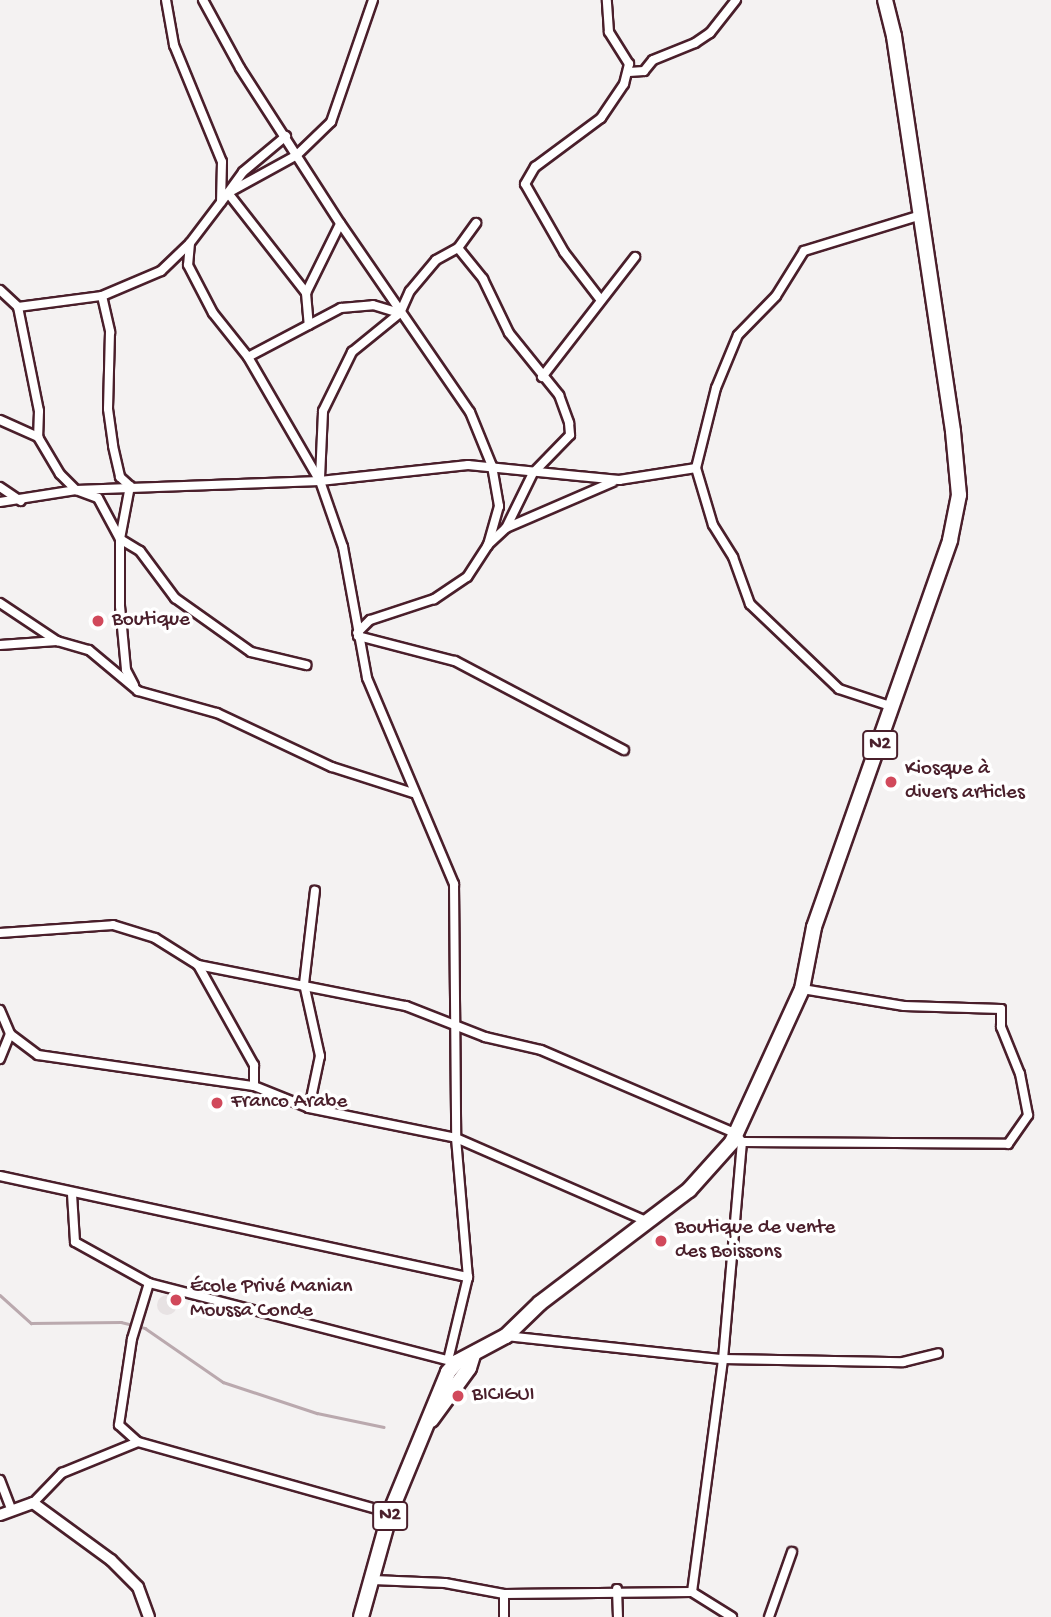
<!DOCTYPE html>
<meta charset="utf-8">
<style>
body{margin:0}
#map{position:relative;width:1051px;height:1617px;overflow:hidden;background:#f4f2f2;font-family:"Gochi Hand",sans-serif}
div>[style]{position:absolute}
.built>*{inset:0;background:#e7e2e3}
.round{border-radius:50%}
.stream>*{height:2.5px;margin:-1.25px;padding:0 1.25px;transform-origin:1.25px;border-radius:1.25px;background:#baa9ae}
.roads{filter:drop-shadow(2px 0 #4a1f2b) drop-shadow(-2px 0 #4a1f2b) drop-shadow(0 2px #4a1f2b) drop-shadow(0 -2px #4a1f2b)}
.minor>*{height:8px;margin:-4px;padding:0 4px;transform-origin:4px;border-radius:4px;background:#fff}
.tertiary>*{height:10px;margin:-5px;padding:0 5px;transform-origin:5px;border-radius:5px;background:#fff}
.trunk>*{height:14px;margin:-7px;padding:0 7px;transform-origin:7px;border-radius:7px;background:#fff}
.dots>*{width:19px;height:19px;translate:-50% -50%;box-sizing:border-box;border:4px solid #fff;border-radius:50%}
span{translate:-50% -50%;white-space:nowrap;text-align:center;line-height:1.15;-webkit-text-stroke:7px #fff;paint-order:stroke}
.shield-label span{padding:2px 5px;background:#fff;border:2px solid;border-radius:5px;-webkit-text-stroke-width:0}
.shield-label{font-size:19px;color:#4a1f2b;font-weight:700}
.poi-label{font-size:21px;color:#4a1f2b}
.left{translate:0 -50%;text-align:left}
</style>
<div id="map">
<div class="built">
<i class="round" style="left:157px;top:1295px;width:20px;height:20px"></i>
</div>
<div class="stream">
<i style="left:0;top:1295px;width:42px;rotate:42.1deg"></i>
<i style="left:31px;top:1323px;width:90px;rotate:-0.6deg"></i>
<i style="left:121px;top:1322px;width:25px;rotate:14deg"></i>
<i style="left:145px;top:1328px;width:95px;rotate:34.7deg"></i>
<i style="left:223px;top:1382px;width:99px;rotate:18.3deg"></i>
<i style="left:317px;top:1413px;width:68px;rotate:11.8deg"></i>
</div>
<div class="roads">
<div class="minor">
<i style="left:166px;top:0;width:46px;rotate:79.9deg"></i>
<i style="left:174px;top:45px;width:126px;rotate:67.7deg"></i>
<i style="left:222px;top:162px;width:40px;rotate:91.4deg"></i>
<i style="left:203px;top:0;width:77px;rotate:61.4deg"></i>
<i style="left:240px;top:68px;width:184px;rotate:57.2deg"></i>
<i style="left:340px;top:223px;width:229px;rotate:55.5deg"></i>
<i style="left:470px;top:412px;width:58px;rotate:67.8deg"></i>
<i style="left:492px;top:466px;width:41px;rotate:80.1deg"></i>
<i style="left:499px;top:506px;width:41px;rotate:105.8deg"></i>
<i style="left:488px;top:545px;width:38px;rotate:123deg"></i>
<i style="left:467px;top:577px;width:40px;rotate:146deg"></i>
<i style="left:434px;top:599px;width:67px;rotate:161.8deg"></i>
<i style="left:370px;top:620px;width:18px;rotate:135deg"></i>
<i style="left:373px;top:0;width:129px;rotate:109deg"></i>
<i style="left:331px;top:122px;width:47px;rotate:135.9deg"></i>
<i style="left:297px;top:155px;width:79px;rotate:151.2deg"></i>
<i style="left:228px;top:193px;width:63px;rotate:127.2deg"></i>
<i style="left:190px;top:243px;width:22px;rotate:95deg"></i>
<i style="left:188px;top:265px;width:54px;rotate:62.5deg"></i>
<i style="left:213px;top:313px;width:56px;rotate:51.5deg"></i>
<i style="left:248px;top:357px;width:143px;rotate:59.9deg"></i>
<i style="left:320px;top:481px;width:70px;rotate:70.8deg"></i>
<i style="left:343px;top:547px;width:133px;rotate:79.6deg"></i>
<i style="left:367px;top:678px;width:224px;rotate:67.1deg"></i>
<i style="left:454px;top:884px;width:254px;rotate:89.5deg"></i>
<i style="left:456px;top:1138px;width:140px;rotate:85.1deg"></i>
<i style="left:468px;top:1277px;width:85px;rotate:103.5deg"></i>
<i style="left:629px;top:72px;width:15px;rotate:-4deg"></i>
<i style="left:644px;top:71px;width:14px;rotate:-51deg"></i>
<i style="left:653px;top:60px;width:45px;rotate:-22deg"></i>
<i style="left:695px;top:43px;width:18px;rotate:-34deg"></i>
<i style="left:710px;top:33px;width:42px;rotate:-51.8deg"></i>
<i style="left:286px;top:136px;width:56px;rotate:140.1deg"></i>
<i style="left:243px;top:172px;width:26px;rotate:126deg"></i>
<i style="left:228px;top:193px;width:127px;rotate:52deg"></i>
<i style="left:306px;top:293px;width:32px;rotate:85deg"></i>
<i style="left:458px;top:248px;width:40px;rotate:51deg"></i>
<i style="left:483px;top:279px;width:60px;rotate:64.3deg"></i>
<i style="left:509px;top:333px;width:80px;rotate:51.1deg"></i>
<i style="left:559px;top:395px;width:30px;rotate:70deg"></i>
<i style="left:569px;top:423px;width:12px;rotate:85deg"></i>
<i style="left:570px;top:435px;width:53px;rotate:134.2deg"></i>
<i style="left:533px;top:473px;width:61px;rotate:116.1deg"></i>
<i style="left:506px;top:528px;width:25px;rotate:137deg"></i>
<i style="left:0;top:290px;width:25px;rotate:43deg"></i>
<i style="left:18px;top:307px;width:85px;rotate:-7.5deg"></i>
<i style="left:102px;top:296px;width:64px;rotate:-23deg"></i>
<i style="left:161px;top:271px;width:37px;rotate:-44deg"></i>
<i style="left:306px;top:293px;width:77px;rotate:-63.8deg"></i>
<i style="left:102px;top:296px;width:37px;rotate:77deg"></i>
<i style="left:110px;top:332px;width:77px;rotate:91.5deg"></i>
<i style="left:108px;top:409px;width:37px;rotate:82deg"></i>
<i style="left:113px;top:446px;width:32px;rotate:77deg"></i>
<i style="left:120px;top:477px;width:13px;rotate:42deg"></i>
<i style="left:130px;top:486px;width:54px;rotate:100.7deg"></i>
<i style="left:120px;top:539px;width:67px;rotate:90deg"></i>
<i style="left:120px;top:606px;width:64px;rotate:84.6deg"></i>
<i style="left:126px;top:670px;width:17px;rotate:62deg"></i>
<i style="left:600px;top:299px;width:59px;rotate:-127.5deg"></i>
<i style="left:564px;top:252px;width:78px;rotate:-119.8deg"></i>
<i style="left:525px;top:184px;width:20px;rotate:-60deg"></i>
<i style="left:535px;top:167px;width:82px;rotate:-36.6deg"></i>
<i style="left:601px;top:118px;width:41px;rotate:-55.9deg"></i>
<i style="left:624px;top:84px;width:21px;rotate:-76deg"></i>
<i style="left:629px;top:64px;width:38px;rotate:-122deg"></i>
<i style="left:609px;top:32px;width:32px;rotate:-94deg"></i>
<i style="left:18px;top:307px;width:106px;rotate:78.6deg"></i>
<i style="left:39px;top:411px;width:26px;rotate:92deg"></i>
<i style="left:38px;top:437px;width:43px;rotate:59.3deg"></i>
<i style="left:60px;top:474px;width:23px;rotate:45deg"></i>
<i style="left:76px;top:490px;width:23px;rotate:20deg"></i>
<i style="left:98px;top:498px;width:47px;rotate:61.8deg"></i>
<i style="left:120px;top:539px;width:23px;rotate:31deg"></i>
<i style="left:140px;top:551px;width:59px;rotate:53.3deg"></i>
<i style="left:175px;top:598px;width:93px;rotate:35.4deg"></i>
<i style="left:251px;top:652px;width:57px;rotate:13.3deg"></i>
<i style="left:248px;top:357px;width:105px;rotate:-27.8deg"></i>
<i style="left:341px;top:308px;width:32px;rotate:-5deg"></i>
<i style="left:373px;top:305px;width:28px;rotate:17deg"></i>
<i style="left:542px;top:377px;width:152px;rotate:-52.2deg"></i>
<i style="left:0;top:420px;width:42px;rotate:24.1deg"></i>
<i style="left:696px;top:468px;width:59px;rotate:73.4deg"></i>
<i style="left:713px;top:525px;width:38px;rotate:58deg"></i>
<i style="left:733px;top:557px;width:50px;rotate:70.1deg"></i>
<i style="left:750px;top:604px;width:123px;rotate:43.7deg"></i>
<i style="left:839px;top:689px;width:57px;rotate:18.4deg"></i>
<i style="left:320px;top:478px;width:67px;rotate:-87.4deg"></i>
<i style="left:323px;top:411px;width:66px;rotate:-63.8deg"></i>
<i style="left:352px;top:352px;width:62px;rotate:-39.1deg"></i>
<i style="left:400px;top:313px;width:24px;rotate:-66deg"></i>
<i style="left:410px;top:291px;width:40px;rotate:-50deg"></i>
<i style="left:436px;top:260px;width:25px;rotate:-29deg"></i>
<i style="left:458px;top:248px;width:31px;rotate:-54deg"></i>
<i style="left:0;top:487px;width:25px;rotate:34deg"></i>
<i style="left:0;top:502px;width:77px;rotate:-9deg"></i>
<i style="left:76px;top:490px;width:244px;rotate:-2.1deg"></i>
<i style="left:320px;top:481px;width:149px;rotate:-6.2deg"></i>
<i style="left:468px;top:465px;width:152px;rotate:5.7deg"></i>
<i style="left:619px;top:480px;width:78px;rotate:-8.9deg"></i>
<i style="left:696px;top:468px;width:82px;rotate:-76deg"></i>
<i style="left:716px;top:388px;width:57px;rotate:-67.5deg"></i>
<i style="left:738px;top:335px;width:54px;rotate:-45.7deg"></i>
<i style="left:776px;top:296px;width:53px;rotate:-58.1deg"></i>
<i style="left:804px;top:251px;width:119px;rotate:-17.1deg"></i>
<i style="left:506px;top:528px;width:116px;rotate:-23.3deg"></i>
<i style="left:0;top:603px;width:69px;rotate:33.7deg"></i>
<i style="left:358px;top:636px;width:100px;rotate:14.5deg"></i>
<i style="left:455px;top:661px;width:191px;rotate:27.8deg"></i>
<i style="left:0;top:645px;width:57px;rotate:-4deg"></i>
<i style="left:57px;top:641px;width:33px;rotate:16deg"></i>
<i style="left:89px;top:650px;width:64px;rotate:39.9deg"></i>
<i style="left:138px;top:691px;width:82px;rotate:15.6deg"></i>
<i style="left:217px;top:713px;width:127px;rotate:25.2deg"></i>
<i style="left:332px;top:767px;width:85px;rotate:17.8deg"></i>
<i style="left:0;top:933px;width:113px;rotate:-4deg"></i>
<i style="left:113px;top:925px;width:44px;rotate:17.2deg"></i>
<i style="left:155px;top:938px;width:51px;rotate:32.1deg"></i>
<i style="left:198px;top:965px;width:212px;rotate:11.2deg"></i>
<i style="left:406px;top:1006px;width:85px;rotate:21.4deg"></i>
<i style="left:485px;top:1037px;width:57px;rotate:13.1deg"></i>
<i style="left:541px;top:1050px;width:211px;rotate:23.2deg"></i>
<i style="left:735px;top:1133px;width:11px;rotate:52deg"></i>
<i style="left:742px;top:1142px;width:266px;rotate:0.4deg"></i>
<i style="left:1008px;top:1144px;width:35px;rotate:-55deg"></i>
<i style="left:1028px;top:1115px;width:42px;rotate:-101deg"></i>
<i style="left:1020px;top:1074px;width:51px;rotate:-112deg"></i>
<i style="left:1001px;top:1027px;width:18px;rotate:-90deg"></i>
<i style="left:1001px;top:1009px;width:97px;rotate:-178.2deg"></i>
<i style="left:904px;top:1006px;width:103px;rotate:-170.5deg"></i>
<i style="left:198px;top:965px;width:115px;rotate:60.8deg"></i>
<i style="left:254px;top:1065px;width:21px;rotate:90deg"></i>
<i style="left:0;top:1010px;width:26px;rotate:67deg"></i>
<i style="left:10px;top:1034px;width:27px;rotate:112deg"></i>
<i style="left:10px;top:1034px;width:35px;rotate:37deg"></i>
<i style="left:38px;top:1055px;width:218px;rotate:8.2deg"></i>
<i style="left:254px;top:1086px;width:59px;rotate:21.8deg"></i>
<i style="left:309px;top:1108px;width:150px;rotate:11.5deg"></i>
<i style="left:456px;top:1138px;width:205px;rotate:23.6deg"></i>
<i style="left:309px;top:1108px;width:53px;rotate:-78.1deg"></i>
<i style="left:320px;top:1056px;width:74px;rotate:-102.5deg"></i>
<i style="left:304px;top:984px;width:94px;rotate:-83.3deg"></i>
<i style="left:0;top:1176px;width:479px;rotate:12.2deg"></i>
<i style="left:72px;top:1194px;width:48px;rotate:86.4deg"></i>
<i style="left:75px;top:1242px;width:85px;rotate:29deg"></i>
<i style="left:149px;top:1283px;width:312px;rotate:14.5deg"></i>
<i style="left:149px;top:1283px;width:59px;rotate:106.9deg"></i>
<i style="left:132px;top:1339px;width:87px;rotate:98.6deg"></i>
<i style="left:119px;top:1425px;width:25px;rotate:42deg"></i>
<i style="left:138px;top:1442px;width:262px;rotate:15.7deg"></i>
<i style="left:506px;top:1336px;width:218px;rotate:6.1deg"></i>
<i style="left:723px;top:1359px;width:180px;rotate:1deg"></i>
<i style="left:903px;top:1362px;width:36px;rotate:-14deg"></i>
<i style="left:0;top:1480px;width:30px;rotate:69deg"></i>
<i style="left:33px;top:1503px;width:42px;rotate:-46deg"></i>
<i style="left:62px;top:1473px;width:82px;rotate:-22.2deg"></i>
<i style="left:373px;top:1580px;width:72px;rotate:2.4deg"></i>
<i style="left:445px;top:1583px;width:60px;rotate:10.6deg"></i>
<i style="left:504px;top:1594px;width:188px;rotate:-0.6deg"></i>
<i style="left:617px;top:1589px;width:28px;rotate:88deg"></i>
<i style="left:504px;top:1617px;width:23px;rotate:-90deg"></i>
<i style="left:732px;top:1617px;width:47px;rotate:-148deg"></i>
<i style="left:692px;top:1592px;width:235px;rotate:-82.4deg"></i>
<i style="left:723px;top:1359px;width:218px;rotate:-85deg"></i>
<i style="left:769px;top:1617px;width:69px;rotate:-70.5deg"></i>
</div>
<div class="tertiary">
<i style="left:0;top:1515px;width:35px;rotate:-20deg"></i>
<i style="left:33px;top:1503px;width:97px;rotate:36.2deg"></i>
<i style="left:111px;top:1560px;width:38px;rotate:45deg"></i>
<i style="left:138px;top:1587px;width:32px;rotate:70deg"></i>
</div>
<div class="trunk">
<i style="left:431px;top:1420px;width:64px;rotate:-53.8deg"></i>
<i style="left:469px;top:1368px;width:14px;rotate:-73deg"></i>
<i style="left:361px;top:1617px;width:108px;rotate:-74.4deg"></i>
<i style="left:390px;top:1513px;width:152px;rotate:-67.6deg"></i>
<i style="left:448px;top:1372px;width:13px;rotate:-48deg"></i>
<i style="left:457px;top:1362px;width:55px;rotate:-28deg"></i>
<i style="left:506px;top:1336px;width:47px;rotate:-44.1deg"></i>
<i style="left:540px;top:1303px;width:187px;rotate:-37.2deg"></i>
<i style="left:689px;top:1190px;width:64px;rotate:-48.1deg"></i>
<i style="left:732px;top:1142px;width:168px;rotate:-65.4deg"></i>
<i style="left:802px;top:989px;width:63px;rotate:-79deg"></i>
<i style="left:814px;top:927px;width:410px;rotate:-70.6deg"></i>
<i style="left:950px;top:540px;width:46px;rotate:-78.7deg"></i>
<i style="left:959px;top:495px;width:64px;rotate:-95.4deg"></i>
<i style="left:953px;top:431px;width:399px;rotate:-98.5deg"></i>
<i style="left:894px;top:36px;width:37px;rotate:-104deg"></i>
</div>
</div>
<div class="dots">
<i style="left:98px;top:621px;background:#d1495b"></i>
<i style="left:891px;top:782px;background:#d1495b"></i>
<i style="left:217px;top:1103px;background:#d1495b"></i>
<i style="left:661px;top:1241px;background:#d1495b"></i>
<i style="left:176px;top:1300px;background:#d1495b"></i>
<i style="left:458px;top:1396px;background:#d1495b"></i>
</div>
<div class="shield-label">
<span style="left:880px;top:745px">N2</span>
<span style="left:390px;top:1516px">N2</span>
</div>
<div class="poi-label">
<span class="left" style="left:112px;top:621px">Boutique</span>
<span class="left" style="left:905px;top:782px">Kiosque à<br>divers articles</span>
<span class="left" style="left:231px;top:1103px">Franco Arabe</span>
<span class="left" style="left:675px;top:1241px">Boutique de vente<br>des Boissons</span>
<span class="left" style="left:190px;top:1300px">École Privé Manian<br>Moussa Conde</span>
<span class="left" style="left:472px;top:1396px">BICIGUI</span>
</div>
</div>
